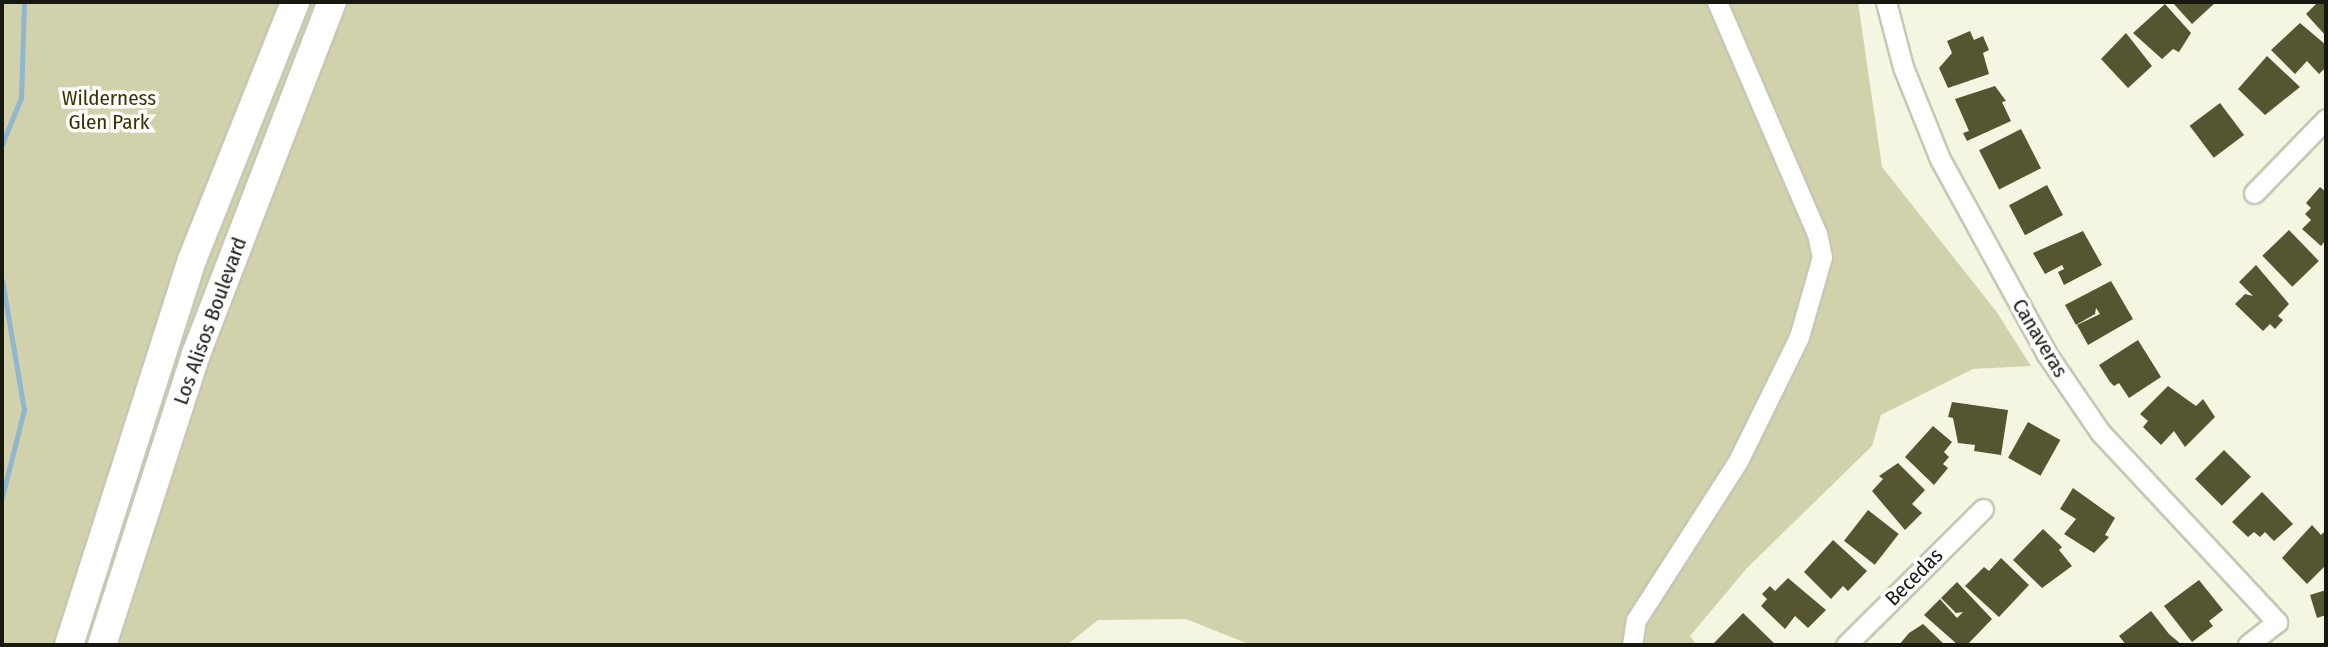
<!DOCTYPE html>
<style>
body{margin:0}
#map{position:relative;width:2328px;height:647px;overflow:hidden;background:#f5f6e1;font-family:"Fira Sans Condensed",sans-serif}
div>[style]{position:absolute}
.green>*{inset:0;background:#d1d2ab}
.stream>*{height:5px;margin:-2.5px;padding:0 2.5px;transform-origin:2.5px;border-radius:2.5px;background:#90b7ce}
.building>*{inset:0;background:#555531;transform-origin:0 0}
.roads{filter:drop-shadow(2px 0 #c7c8b4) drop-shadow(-2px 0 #c7c8b4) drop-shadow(0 2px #c7c8b4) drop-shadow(0 -2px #c7c8b4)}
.minor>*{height:19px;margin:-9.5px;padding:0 9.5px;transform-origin:9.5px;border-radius:9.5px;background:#fff}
.secondary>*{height:28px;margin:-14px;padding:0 14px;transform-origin:14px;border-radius:14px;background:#fff}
span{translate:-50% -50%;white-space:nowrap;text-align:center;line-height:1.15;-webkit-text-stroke:7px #fff;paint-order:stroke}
.park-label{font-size:21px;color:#353401}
.street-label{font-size:21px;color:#171810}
.frame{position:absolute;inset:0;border:4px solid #171810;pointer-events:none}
</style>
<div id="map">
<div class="green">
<i style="clip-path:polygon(2px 2px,1858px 2px,1882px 167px,1996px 311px,2031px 366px,1973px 369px,1881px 415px,1872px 446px,1747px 568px,1690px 636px,1697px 645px,1251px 645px,1186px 619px,1098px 620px,1067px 645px,2px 645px)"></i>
</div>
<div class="stream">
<i style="left:2px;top:144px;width:50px;rotate:-67.6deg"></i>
<i style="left:21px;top:98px;width:96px;rotate:-88.2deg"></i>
<i style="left:2px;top:280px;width:132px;rotate:80.4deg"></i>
<i style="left:24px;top:410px;width:90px;rotate:104.2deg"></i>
</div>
<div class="building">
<i style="clip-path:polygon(2172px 2px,2216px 2px,2192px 24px)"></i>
<i style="clip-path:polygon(2318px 2px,2326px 2px,2326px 36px,2306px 14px)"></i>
<i style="clip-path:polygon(2165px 4px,2191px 33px,2179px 52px,2173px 49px,2162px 59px,2133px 33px)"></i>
<i style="clip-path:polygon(2300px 23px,2326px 45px,2326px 67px,2319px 74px,2307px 61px,2295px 74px,2271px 50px)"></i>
<i style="clip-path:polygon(1970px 31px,1974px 40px,1983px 36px,1989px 50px,1983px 53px,1989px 74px,1948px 88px,1939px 68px,1952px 53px,1947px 41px)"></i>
<i style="clip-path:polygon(2126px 33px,2152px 66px,2128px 88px,2101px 59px)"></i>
<i style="clip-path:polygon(2267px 56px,2300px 87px,2265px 115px,2238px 89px)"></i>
<i style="clip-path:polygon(1995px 86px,2006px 101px,2002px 102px,2011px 121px,1967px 141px,1963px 133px,1969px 131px,1955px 99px)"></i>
<i style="left:2220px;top:103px;width:40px;height:38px;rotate:53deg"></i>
<i style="left:2021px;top:129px;width:44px;height:47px;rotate:63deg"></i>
<i style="left:2047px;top:185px;width:34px;height:43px;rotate:62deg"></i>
<i style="clip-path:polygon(2320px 187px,2326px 192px,2326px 240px,2321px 246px,2302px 229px,2311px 220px,2305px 214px,2311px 208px,2306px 203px)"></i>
<i style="left:2289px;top:230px;width:43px;height:37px;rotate:46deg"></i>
<i style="clip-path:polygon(2083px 231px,2102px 265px,2064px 285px,2058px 272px,2064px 269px,2062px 265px,2045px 274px,2033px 253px)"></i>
<i style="clip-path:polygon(2256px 265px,2289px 304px,2278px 316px,2283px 320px,2275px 329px,2270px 324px,2263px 331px,2235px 304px,2245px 294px,2253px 296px,2239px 282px)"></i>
<i style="clip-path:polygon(2111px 281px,2133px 319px,2088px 345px,2077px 325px,2100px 314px,2096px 308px,2095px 314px,2076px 325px,2065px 305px)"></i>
<i style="clip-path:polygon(2138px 340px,2161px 377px,2129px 398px,2119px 383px,2114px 386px,2110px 382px,2099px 365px)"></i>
<i style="clip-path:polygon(2168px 386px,2196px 406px,2203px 399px,2215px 417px,2185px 447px,2174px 431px,2161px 445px,2143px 427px,2148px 421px,2140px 414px)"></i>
<i style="clip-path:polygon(1952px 402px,2008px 410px,2001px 455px,1974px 451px,1975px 445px,1958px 443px,1953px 418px,1948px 417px)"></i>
<i style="left:2028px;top:422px;width:37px;height:41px;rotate:29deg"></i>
<i style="clip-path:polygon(1933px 426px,1952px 442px,1944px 452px,1949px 457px,1943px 464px,1948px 468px,1934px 485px,1905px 457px)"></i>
<i style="left:2224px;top:450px;width:38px;height:41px;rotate:45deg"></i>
<i style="clip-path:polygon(1898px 463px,1925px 490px,1912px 504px,1922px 513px,1905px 530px,1872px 491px,1883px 479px,1879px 476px)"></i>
<i style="clip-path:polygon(2073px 488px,2115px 518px,2105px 535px,2109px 537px,2094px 553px,2064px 534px,2076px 519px,2060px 509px)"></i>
<i style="clip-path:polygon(2262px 492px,2293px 524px,2274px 541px,2265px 532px,2260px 537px,2254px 532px,2248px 537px,2232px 522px)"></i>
<i style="left:1868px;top:510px;width:39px;height:39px;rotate:38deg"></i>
<i style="clip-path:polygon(2312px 525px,2321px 535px,2326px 530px,2326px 565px,2307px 584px,2282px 558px)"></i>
<i style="clip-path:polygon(2043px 529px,2062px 547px,2059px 550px,2072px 566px,2042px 588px,2013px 560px)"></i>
<i style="clip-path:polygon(1833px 540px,1867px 571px,1848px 591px,1843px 586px,1831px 599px,1804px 572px)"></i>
<i style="clip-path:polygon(2001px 558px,2029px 585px,1999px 617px,1965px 586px,1984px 567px,1989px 571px)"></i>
<i style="clip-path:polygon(1788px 578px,1826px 610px,1808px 628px,1795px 616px,1785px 629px,1761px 606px,1767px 599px,1762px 594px,1770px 586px,1775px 591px)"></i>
<i style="clip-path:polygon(2199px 580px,2223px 610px,2209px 621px,2213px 626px,2192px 642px,2164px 606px)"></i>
<i style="clip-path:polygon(1957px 582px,1992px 619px,1967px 645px,1958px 645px,1924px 615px,1940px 599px,1957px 618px,1963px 612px,1956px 613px,1941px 598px)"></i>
<i style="clip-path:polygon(2326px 590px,2326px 615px,2317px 618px,2310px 595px)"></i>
<i style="clip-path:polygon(2151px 611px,2169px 634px,2182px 645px,2126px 645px,2119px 636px)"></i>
<i style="clip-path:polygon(1743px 613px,1776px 645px,1714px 643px)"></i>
<i style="clip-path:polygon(1923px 624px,1945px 645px,1899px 645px,1909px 633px)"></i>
</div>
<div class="roads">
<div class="minor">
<i style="left:1886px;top:2px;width:67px;rotate:75.3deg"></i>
<i style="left:1903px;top:67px;width:99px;rotate:68.1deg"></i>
<i style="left:1940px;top:159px;width:221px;rotate:61.3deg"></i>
<i style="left:2046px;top:353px;width:96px;rotate:55.6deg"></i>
<i style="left:2100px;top:432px;width:260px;rotate:47deg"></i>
<i style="left:2277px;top:622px;width:37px;rotate:142deg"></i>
<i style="left:2254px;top:193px;width:103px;rotate:-45.8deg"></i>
<i style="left:1632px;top:645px;width:25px;rotate:-81deg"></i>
<i style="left:1636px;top:620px;width:189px;rotate:-57.3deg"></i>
<i style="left:1738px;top:461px;width:138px;rotate:-63.8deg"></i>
<i style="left:1799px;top:337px;width:83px;rotate:-74deg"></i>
<i style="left:1822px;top:257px;width:24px;rotate:-102deg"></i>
<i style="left:1817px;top:234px;width:253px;rotate:-113.3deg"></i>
<i style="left:1846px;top:645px;width:193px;rotate:-44.8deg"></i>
</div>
<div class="secondary">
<i style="left:69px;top:645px;width:404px;rotate:-72.3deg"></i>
<i style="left:192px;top:260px;width:278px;rotate:-68.2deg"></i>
<i style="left:102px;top:645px;width:306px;rotate:-72.1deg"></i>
<i style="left:196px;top:354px;width:377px;rotate:-68.9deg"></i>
</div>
</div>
<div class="park-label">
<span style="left:109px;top:110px">Wilderness<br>Glen Park</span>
</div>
<div class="street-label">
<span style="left:210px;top:321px;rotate:-70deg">Los Alisos Boulevard</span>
<span style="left:2040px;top:338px;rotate:59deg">Canaveras</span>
<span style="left:1914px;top:577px;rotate:-45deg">Becedas</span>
</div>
<div class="frame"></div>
</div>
